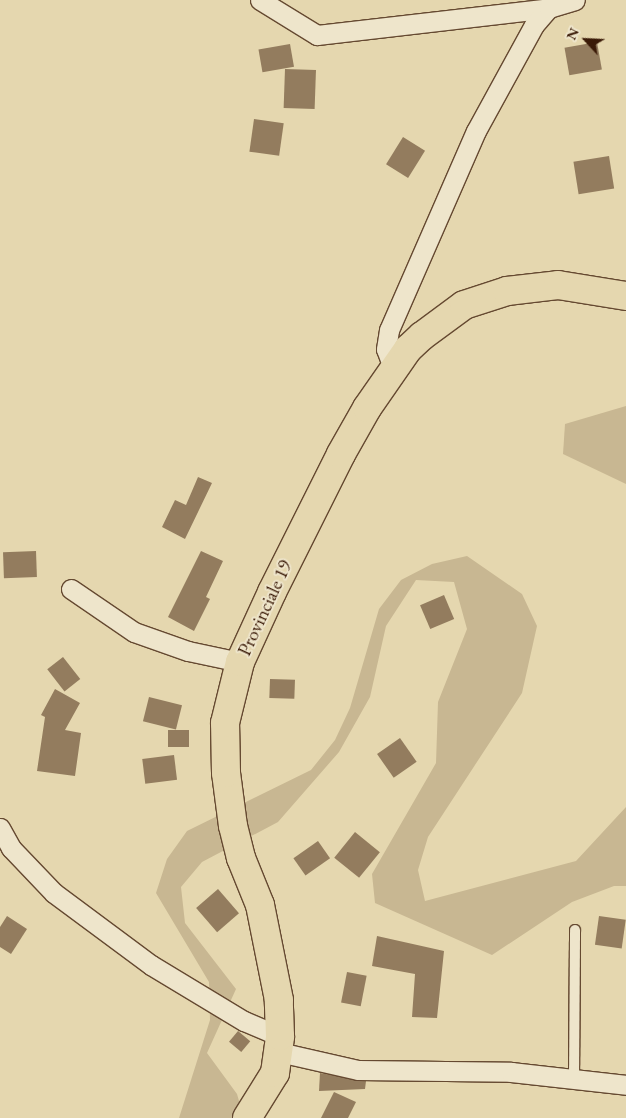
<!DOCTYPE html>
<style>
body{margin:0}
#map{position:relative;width:626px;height:1118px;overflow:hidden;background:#e5d7af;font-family:"EB Garamond",serif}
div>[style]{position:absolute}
.green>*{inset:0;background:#c8b792}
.building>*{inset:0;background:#937c5e;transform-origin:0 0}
.roads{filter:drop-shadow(1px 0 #654931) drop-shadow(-1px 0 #654931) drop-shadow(0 1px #654931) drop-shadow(0 -1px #654931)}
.service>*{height:10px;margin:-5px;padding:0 5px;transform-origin:5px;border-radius:5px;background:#eee5cb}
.minor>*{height:19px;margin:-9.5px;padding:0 9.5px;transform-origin:9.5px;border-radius:9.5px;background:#eee5cb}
.primary>*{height:28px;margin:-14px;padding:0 14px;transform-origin:14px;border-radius:14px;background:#e5d7af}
span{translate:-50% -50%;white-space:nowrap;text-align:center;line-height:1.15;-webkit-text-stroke:4px #eee5cb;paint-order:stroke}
.street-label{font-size:19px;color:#3a1a07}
.north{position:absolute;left:561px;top:15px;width:50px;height:50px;-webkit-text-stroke:4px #eee5cb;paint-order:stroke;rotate:295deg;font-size:14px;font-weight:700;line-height:20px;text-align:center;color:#3a1a07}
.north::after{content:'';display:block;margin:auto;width:18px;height:22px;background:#3a1a07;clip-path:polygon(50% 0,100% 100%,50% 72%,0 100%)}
</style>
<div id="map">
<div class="green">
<i style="clip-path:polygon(626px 406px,626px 484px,563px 454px,565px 424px)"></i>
<i style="clip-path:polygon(467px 556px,522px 594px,537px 626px,522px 693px,428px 837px,418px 870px,425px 901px,576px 861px,626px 807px,626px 886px,614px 886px,572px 902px,492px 955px,375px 903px,372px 874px,436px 763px,438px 702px,467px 629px,454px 582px,416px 580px,386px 626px,370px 697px,339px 752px,278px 822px,202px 862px,181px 887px,185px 923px,236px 989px,207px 1053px,237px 1094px,244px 1118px,179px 1118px,210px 1020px,209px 982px,156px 893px,167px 859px,187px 831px,311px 770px,335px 740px,350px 708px,379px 609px,401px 580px,432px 564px)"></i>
</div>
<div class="building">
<i style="left:597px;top:42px;width:28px;height:33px;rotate:80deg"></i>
<i style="left:290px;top:44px;width:23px;height:32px;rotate:80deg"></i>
<i style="left:285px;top:69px;width:31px;height:39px;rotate:2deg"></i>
<i style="left:254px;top:119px;width:30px;height:33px;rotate:8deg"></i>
<i style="left:403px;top:137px;width:26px;height:32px;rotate:32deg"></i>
<i style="left:609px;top:156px;width:33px;height:36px;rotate:81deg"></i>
<i style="clip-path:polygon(198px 477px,212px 483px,185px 539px,162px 527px,175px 500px,186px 505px)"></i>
<i style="left:36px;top:551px;width:26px;height:33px;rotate:88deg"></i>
<i style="clip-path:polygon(201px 551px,223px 561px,206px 597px,210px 599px,194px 631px,168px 617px)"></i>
<i style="left:444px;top:595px;width:26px;height:26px;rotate:67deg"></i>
<i style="left:63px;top:657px;width:28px;height:20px;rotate:52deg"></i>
<i style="left:270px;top:679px;width:25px;height:19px;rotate:2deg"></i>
<i style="clip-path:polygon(55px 689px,80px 703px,65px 730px,81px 733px,75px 776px,37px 771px,45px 717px,41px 715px)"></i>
<i style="left:149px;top:697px;width:34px;height:25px;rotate:14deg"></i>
<i style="left:189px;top:730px;width:17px;height:21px;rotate:90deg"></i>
<i style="left:400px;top:738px;width:29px;height:28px;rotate:55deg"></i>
<i style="left:174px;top:755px;width:25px;height:32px;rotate:83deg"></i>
<i style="left:355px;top:832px;width:32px;height:33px;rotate:39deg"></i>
<i style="left:318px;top:841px;width:21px;height:30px;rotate:55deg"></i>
<i style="left:218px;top:889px;width:32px;height:29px;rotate:49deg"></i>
<i style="clip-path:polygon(7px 916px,27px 929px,11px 954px,0 947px,0 927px)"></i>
<i style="left:599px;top:916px;width:27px;height:29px;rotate:8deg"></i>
<i style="clip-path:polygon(377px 936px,444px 951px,437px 1018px,412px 1017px,415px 974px,372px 966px)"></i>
<i style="left:347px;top:972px;width:20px;height:31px;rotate:11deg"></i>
<i style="left:238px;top:1031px;width:16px;height:14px;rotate:40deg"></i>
<i style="clip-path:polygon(320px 1073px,366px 1081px,365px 1089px,319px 1091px)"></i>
<i style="clip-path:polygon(334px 1092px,356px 1102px,348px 1118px,321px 1118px)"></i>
</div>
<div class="roads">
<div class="service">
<i style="left:574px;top:1080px;width:150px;rotate:-89.6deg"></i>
</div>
<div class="minor">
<i style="left:260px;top:0;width:67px;rotate:31.6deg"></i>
<i style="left:317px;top:35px;width:234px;rotate:-6.6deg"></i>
<i style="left:394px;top:370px;width:22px;rotate:-111deg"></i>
<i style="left:386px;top:349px;width:19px;rotate:-81deg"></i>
<i style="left:389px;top:330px;width:217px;rotate:-66.4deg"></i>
<i style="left:476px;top:131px;width:121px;rotate:-61.3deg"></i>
<i style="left:534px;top:25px;width:23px;rotate:-49deg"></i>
<i style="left:549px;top:8px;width:27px;rotate:-17deg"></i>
<i style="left:71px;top:589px;width:76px;rotate:34.3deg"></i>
<i style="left:134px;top:632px;width:57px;rotate:19.4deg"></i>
<i style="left:188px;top:651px;width:53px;rotate:11.9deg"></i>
<i style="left:0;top:828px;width:23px;rotate:61deg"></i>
<i style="left:11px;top:848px;width:62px;rotate:46.3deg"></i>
<i style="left:54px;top:893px;width:121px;rotate:36.6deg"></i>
<i style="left:151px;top:965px;width:109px;rotate:31.1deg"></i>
<i style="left:244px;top:1021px;width:39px;rotate:23deg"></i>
<i style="left:279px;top:1052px;width:81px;rotate:12.8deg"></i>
<i style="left:358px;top:1070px;width:153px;rotate:0.7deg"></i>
<i style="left:511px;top:1072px;width:116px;rotate:6.4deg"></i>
</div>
<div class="primary">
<i style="left:247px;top:1118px;width:53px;rotate:-58.1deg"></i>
<i style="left:275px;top:1073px;width:37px;rotate:-82deg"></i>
<i style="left:280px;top:1036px;width:36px;rotate:-92deg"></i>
<i style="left:279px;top:1000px;width:97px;rotate:-101.3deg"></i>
<i style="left:260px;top:905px;width:51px;rotate:-112deg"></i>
<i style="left:241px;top:858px;width:33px;rotate:-104deg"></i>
<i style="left:233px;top:826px;width:53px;rotate:-97.5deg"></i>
<i style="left:226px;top:773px;width:50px;rotate:-91.1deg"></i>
<i style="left:225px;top:723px;width:63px;rotate:-76.2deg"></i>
<i style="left:240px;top:662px;width:77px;rotate:-65.4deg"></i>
<i style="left:272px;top:592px;width:154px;rotate:-63.4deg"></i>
<i style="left:341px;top:454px;width:53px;rotate:-60.5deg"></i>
<i style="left:367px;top:408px;width:72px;rotate:-55.2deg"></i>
<i style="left:408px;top:349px;width:19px;rotate:-43deg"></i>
<i style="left:422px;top:336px;width:52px;rotate:-36.4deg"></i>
<i style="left:464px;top:305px;width:45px;rotate:-18deg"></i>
<i style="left:507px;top:291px;width:51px;rotate:-6.7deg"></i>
<i style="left:558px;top:285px;width:69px;rotate:9.2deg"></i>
</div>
</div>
<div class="street-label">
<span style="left:265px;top:608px;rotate:-65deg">Provinciale 19</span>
</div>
<div class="north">N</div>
</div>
